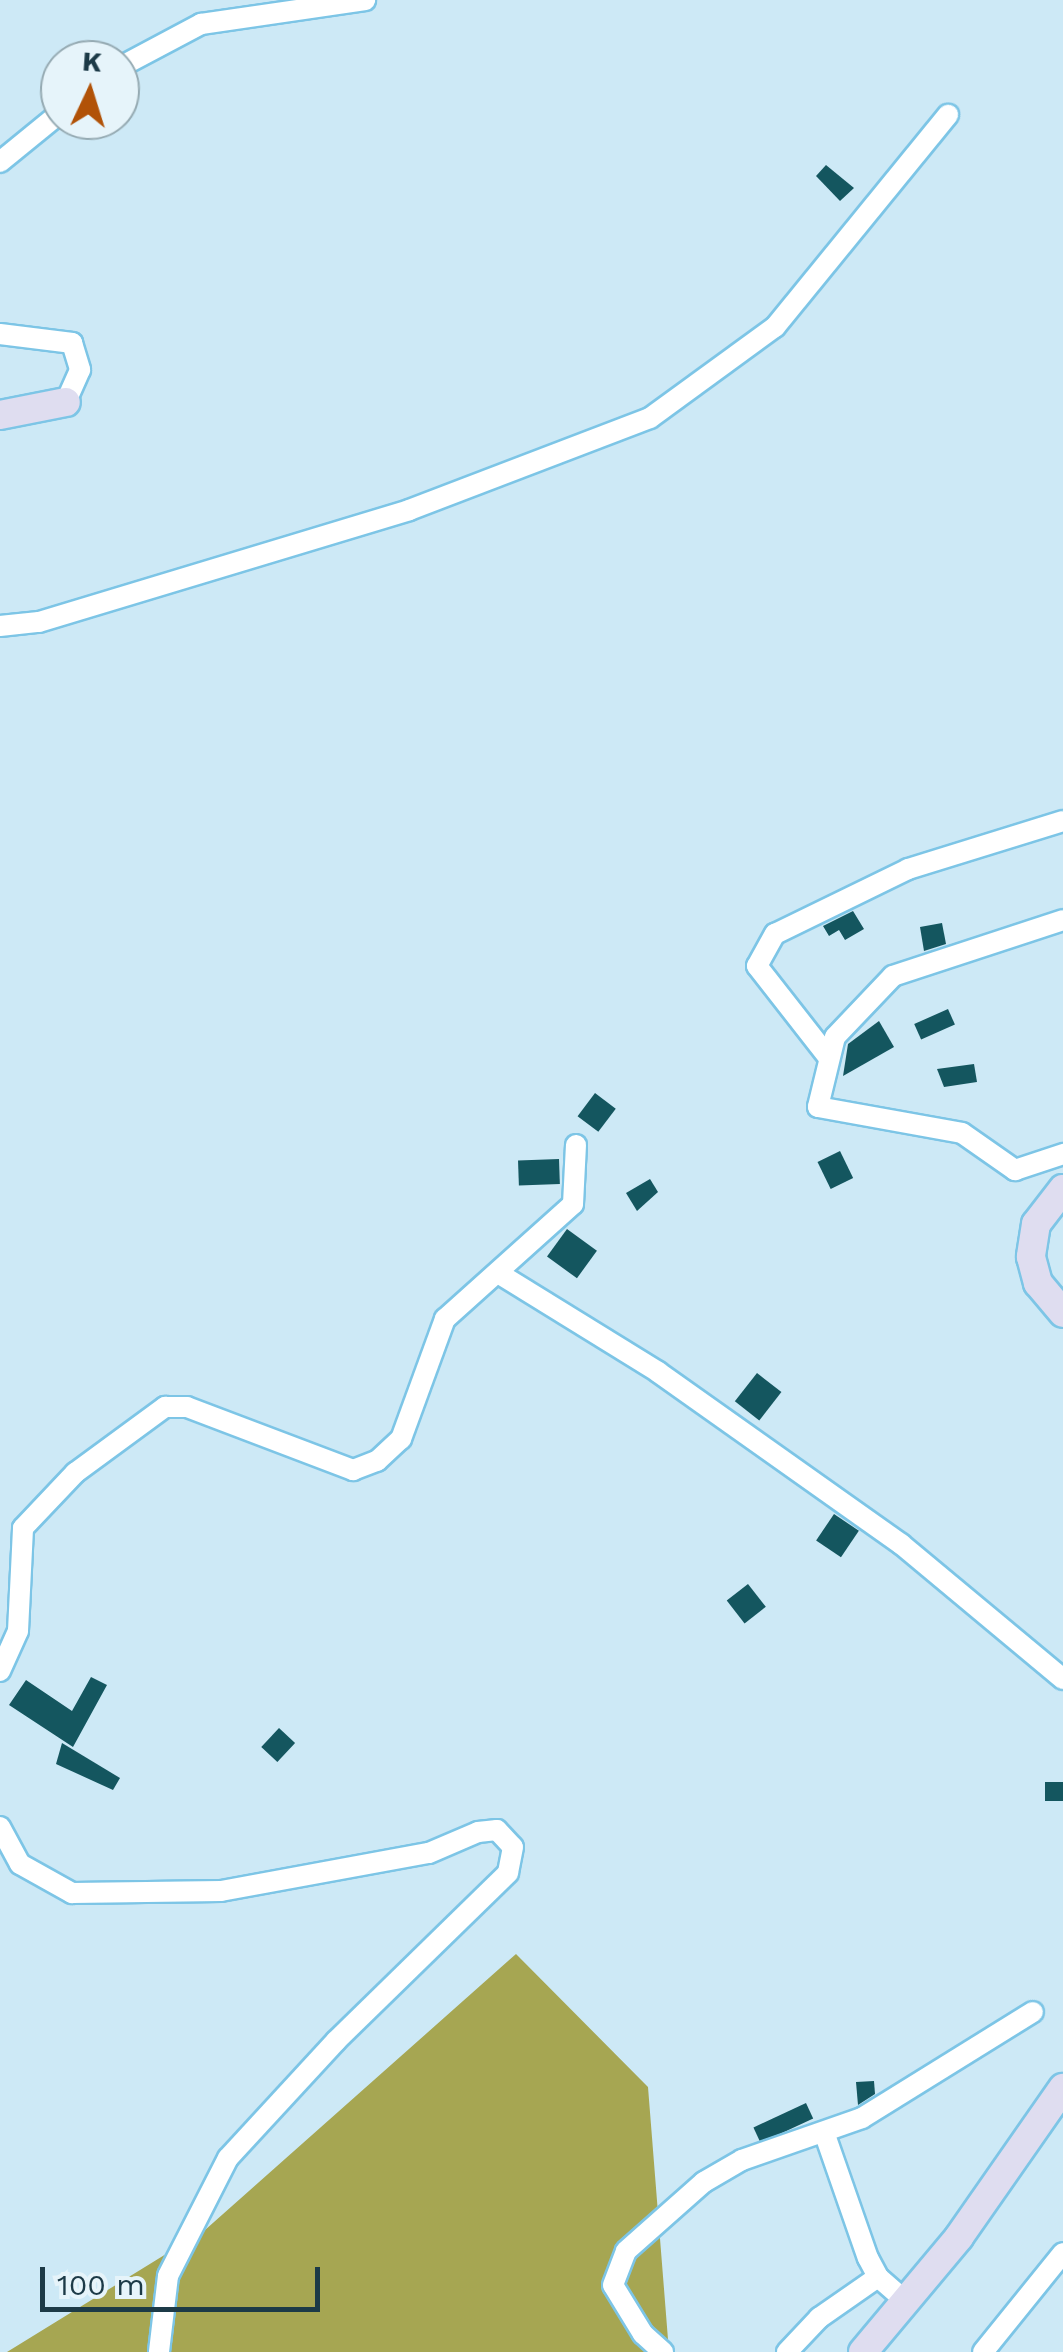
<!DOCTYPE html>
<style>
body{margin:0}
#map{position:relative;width:1063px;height:2352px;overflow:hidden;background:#cde9f6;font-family:"Work Sans",sans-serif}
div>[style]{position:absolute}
.forest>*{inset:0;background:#a6a652}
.building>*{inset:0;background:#14565f;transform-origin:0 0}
.roads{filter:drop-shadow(2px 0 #7dc5e6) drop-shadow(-2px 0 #7dc5e6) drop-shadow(0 2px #7dc5e6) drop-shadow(0 -2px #7dc5e6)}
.street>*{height:20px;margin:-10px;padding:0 10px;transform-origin:10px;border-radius:10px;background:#fff}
.secondary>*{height:28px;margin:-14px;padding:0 14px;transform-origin:14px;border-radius:14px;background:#dfddf0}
span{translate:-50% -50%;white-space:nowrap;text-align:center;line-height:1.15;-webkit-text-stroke:10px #e6f4fa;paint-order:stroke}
.north{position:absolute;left:40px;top:40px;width:100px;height:100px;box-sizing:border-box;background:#e6f4fa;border:2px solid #95aab2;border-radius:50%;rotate:4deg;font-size:28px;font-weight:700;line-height:40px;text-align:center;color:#1c3a47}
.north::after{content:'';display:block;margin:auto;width:35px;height:45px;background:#b15207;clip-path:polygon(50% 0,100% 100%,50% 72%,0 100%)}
.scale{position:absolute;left:40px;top:2267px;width:280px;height:45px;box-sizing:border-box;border:5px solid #1c3a47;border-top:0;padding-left:12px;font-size:30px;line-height:35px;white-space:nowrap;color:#1c3a47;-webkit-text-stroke:8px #e6f4fa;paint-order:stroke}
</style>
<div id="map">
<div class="forest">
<i style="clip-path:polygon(516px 1954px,648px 2087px,669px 2352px,7px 2352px,205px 2230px)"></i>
</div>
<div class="building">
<i style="clip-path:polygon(826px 165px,854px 188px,840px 201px,816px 176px)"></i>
<i style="clip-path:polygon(853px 911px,864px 929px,845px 940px,839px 930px,829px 936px,823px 926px)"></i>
<i style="clip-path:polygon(942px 923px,946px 944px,924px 951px,920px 927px)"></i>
<i style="left:948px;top:1009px;width:17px;height:37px;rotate:66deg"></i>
<i style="clip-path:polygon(879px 1021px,894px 1047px,843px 1076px,848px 1044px)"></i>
<i style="clip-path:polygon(974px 1064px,977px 1082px,944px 1087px,937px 1069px)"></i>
<i style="left:595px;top:1093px;width:26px;height:29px;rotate:37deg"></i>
<i style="left:840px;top:1151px;width:30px;height:25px;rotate:64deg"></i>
<i style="left:559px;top:1159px;width:25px;height:41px;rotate:88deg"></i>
<i style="clip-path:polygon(650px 1179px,658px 1192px,637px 1211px,626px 1193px)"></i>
<i style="left:567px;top:1229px;width:37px;height:34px;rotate:36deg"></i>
<i style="left:757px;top:1373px;width:31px;height:36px;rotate:38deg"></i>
<i style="left:834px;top:1514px;width:30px;height:32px;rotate:34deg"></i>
<i style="left:748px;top:1584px;width:29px;height:27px;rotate:52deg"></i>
<i style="clip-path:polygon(91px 1677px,107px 1685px,73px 1747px,9px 1705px,26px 1680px,72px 1711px)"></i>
<i style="left:279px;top:1728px;width:22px;height:26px;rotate:43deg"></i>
<i style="clip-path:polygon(62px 1743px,120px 1778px,113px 1790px,56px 1764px)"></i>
<i style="left:1045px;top:1782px;width:18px;height:19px"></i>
<i style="clip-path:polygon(874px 2081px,875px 2094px,858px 2105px,856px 2082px)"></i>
<i style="left:806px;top:2103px;width:17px;height:58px;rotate:65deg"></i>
</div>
<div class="roads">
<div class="street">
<i style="left:120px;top:67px;width:92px;rotate:-28deg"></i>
<i style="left:201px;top:24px;width:166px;rotate:-8.3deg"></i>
<i style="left:0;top:162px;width:77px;rotate:-39.2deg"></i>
<i style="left:0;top:334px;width:73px;rotate:7.1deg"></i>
<i style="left:72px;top:343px;width:28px;rotate:73deg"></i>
<i style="left:80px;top:370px;width:35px;rotate:114deg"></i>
<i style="left:0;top:626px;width:39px;rotate:-6deg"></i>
<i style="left:39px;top:622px;width:387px;rotate:-16.8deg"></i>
<i style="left:409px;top:510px;width:258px;rotate:-20.9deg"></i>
<i style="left:650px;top:418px;width:155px;rotate:-36.1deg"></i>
<i style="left:775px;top:327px;width:274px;rotate:-50.8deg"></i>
<i style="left:1063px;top:920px;width:179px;rotate:161.8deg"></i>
<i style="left:893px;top:976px;width:84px;rotate:133.6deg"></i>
<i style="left:835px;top:1037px;width:72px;rotate:103.7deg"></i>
<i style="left:818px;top:1107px;width:146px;rotate:10.2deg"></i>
<i style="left:962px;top:1133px;width:65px;rotate:34.9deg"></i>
<i style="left:1015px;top:1170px;width:51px;rotate:-18.4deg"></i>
<i style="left:829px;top:1058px;width:117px;rotate:-128deg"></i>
<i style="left:757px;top:966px;width:37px;rotate:-61deg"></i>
<i style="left:775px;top:934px;width:148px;rotate:-26deg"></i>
<i style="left:908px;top:869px;width:162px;rotate:-17.2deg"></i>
<i style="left:498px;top:1273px;width:188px;rotate:31.7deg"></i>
<i style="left:658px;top:1372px;width:298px;rotate:35.3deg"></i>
<i style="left:901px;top:1544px;width:211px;rotate:39.8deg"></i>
<i style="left:0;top:1671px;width:44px;rotate:-65.8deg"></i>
<i style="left:18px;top:1631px;width:103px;rotate:-87.2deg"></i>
<i style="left:23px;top:1528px;width:76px;rotate:-46.6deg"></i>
<i style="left:75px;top:1473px;width:112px;rotate:-36.3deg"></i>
<i style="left:165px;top:1407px;width:22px"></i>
<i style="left:187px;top:1407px;width:178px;rotate:20.8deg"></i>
<i style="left:353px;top:1470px;width:26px;rotate:-21deg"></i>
<i style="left:377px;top:1461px;width:33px;rotate:-43deg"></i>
<i style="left:401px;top:1439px;width:128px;rotate:-69.9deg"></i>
<i style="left:445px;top:1319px;width:172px;rotate:-41.9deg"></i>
<i style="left:573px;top:1204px;width:59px;rotate:-87.1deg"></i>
<i style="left:0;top:1827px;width:42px;rotate:61.6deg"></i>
<i style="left:20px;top:1864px;width:60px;rotate:29.1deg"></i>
<i style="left:72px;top:1893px;width:149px;rotate:-0.8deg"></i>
<i style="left:221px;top:1891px;width:211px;rotate:-10.4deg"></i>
<i style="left:429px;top:1853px;width:53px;rotate:-23.2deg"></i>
<i style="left:478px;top:1832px;width:19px;rotate:-6deg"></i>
<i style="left:497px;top:1830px;width:23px;rotate:47deg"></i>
<i style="left:513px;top:1847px;width:26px;rotate:101deg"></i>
<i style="left:508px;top:1873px;width:240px;rotate:135.7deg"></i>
<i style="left:336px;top:2041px;width:159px;rotate:132.7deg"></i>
<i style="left:228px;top:2158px;width:132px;rotate:117deg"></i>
<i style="left:168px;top:2276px;width:77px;rotate:96.8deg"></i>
<i style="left:824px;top:2132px;width:133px;rotate:70.8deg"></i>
<i style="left:868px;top:2258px;width:21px;rotate:62deg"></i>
<i style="left:878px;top:2277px;width:38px;rotate:41deg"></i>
<i style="left:663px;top:2352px;width:27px;rotate:-138deg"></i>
<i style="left:643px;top:2334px;width:57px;rotate:-121.5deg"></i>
<i style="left:613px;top:2285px;width:36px;rotate:-69deg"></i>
<i style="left:626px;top:2251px;width:104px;rotate:-41.5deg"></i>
<i style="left:704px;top:2182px;width:44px;rotate:-30.1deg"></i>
<i style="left:742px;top:2160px;width:127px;rotate:-19.3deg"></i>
<i style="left:862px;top:2118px;width:201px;rotate:-31.8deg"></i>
<i style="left:787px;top:2352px;width:47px;rotate:-46.7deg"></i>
<i style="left:819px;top:2318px;width:72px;rotate:-34.8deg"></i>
<i style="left:983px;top:2352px;width:127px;rotate:-51.1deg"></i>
</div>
<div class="secondary">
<i style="left:0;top:415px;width:67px;rotate:-11.1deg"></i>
<i style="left:1063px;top:1189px;width:44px;rotate:127.6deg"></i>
<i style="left:1036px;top:1224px;width:33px;rotate:99deg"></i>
<i style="left:1031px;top:1257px;width:27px;rotate:75deg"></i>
<i style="left:1038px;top:1283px;width:39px;rotate:50deg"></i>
<i style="left:863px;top:2352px;width:150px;rotate:-50.1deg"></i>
<i style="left:959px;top:2237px;width:182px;rotate:-55.1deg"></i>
</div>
</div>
<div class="north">K</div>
<div class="scale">100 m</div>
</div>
